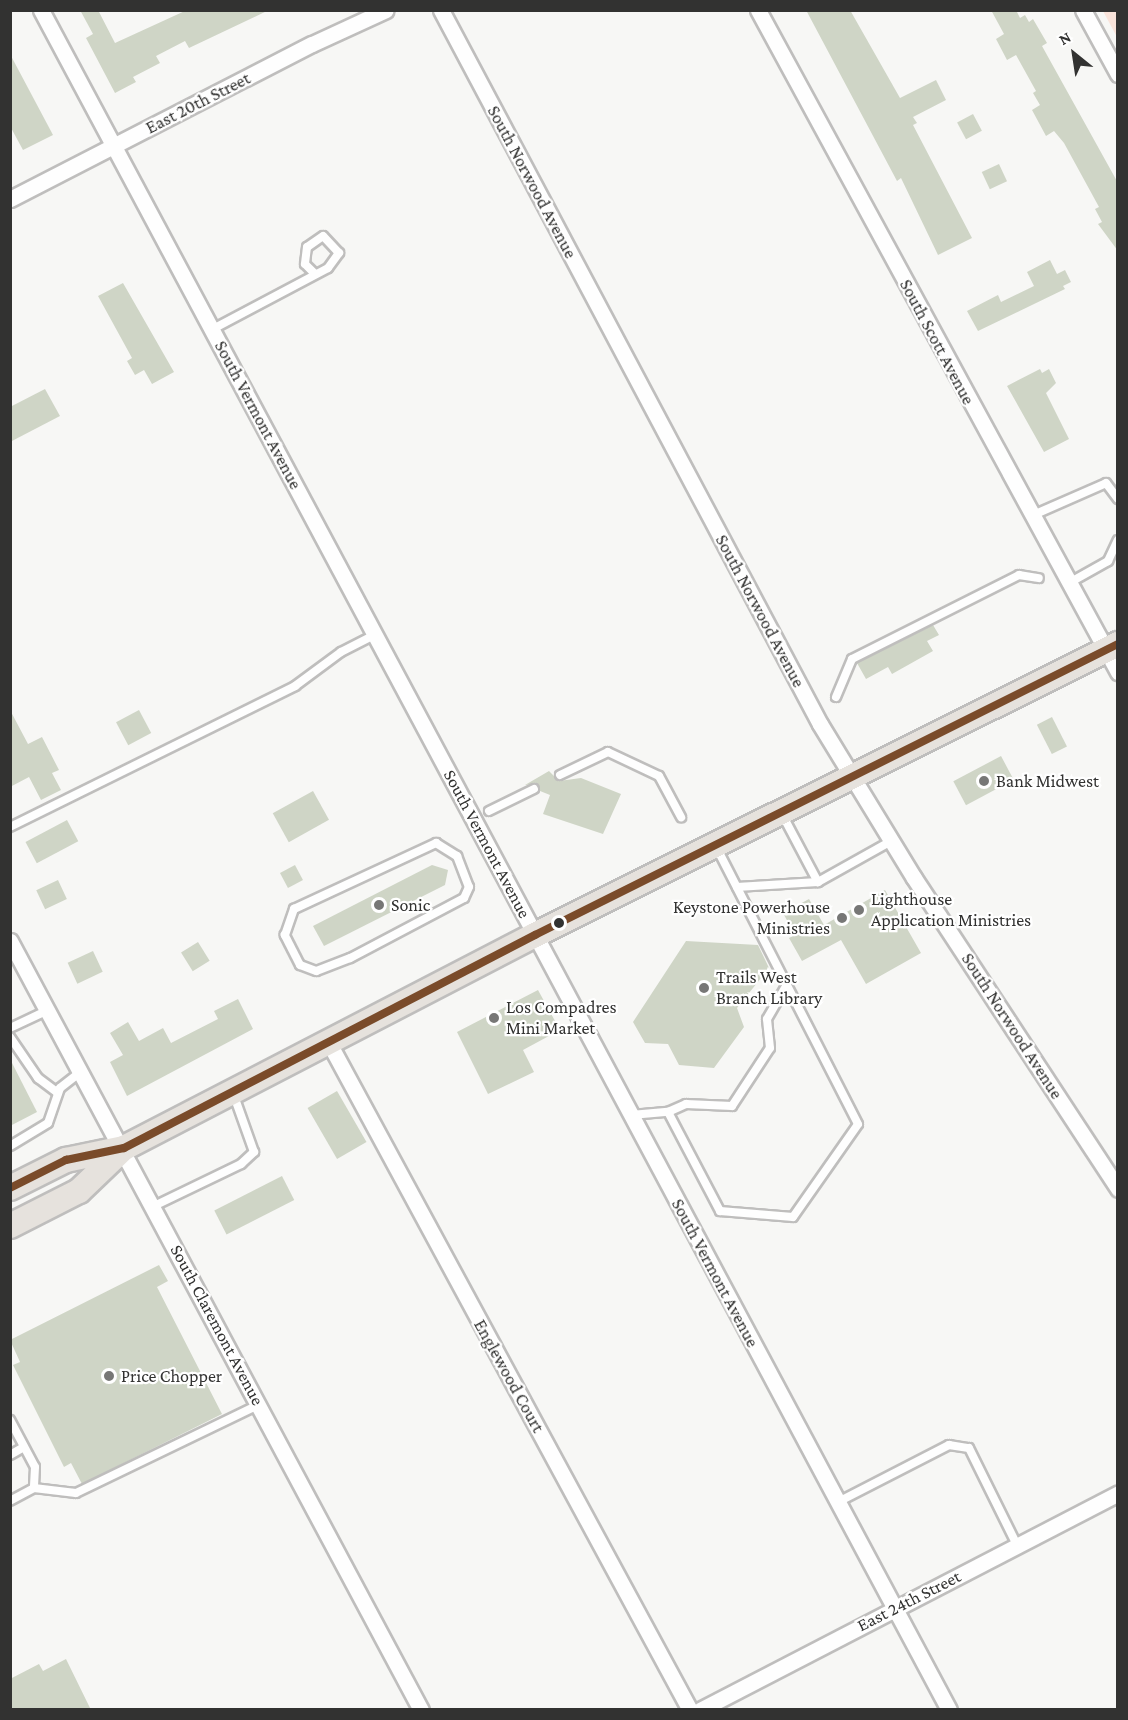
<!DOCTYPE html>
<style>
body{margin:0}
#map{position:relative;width:1128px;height:1720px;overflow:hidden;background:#f7f7f5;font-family:"Crimson Pro",serif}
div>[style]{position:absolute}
.green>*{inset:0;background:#f9e3da}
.building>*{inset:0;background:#cfd5c6;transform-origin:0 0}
.roads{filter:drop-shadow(2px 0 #bfbebd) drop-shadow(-2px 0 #bfbebd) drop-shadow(0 2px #bfbebd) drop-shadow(0 -2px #bfbebd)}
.service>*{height:8px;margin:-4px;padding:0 4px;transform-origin:4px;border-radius:4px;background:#fefefe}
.minor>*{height:15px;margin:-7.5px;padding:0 7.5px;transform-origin:7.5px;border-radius:7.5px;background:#fefefe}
.primary>*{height:24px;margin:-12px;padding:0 12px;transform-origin:12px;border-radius:12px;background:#e6e2dd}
.bus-1>*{height:8px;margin:-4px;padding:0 4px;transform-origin:4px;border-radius:4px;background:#7a4b2a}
.dots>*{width:16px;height:16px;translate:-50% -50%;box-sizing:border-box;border:3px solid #fff;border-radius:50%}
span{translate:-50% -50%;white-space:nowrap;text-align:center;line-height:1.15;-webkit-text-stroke:4.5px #fff;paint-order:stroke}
.street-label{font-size:18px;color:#323231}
.poi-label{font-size:18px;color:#323231}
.left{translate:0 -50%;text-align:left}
.right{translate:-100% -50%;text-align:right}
.frame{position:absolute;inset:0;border:12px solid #323231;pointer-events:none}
.north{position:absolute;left:1044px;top:24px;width:60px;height:60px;-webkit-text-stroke:4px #fff;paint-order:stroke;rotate:330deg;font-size:16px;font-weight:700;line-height:24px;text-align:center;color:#323231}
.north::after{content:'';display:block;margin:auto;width:21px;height:27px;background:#323231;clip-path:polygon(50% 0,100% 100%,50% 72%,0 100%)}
</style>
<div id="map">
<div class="green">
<i style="clip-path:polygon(1103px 11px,1117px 11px,1117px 37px)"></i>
</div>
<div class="building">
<i style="clip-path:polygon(80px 10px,98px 10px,115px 43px,187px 10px,269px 10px,189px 48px,185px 41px,156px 56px,160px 63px,133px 77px,136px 82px,115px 93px,86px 38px,93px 34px)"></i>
<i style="clip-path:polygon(806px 10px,850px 10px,900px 98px,936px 80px,946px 100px,913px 117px,917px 123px,913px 125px,972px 238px,938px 255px,901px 178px,897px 181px)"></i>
<i style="clip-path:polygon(991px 10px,1016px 10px,1020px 18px,1025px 15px,1029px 22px,1033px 19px,1047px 43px,1042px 46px,1118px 183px,1118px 251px,1098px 224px,1102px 222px,1095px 209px,1099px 207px,1064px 143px,1054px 131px,1046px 136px,1032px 110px,1040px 105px,1033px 93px,1036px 91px,1016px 55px,1007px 60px,996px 39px,1004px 34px)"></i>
<i style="clip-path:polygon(10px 54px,53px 135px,23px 150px,10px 126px)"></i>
<i style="left:973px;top:114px;width:19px;height:18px;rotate:62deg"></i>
<i style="left:999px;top:164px;width:19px;height:19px;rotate:65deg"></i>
<i style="clip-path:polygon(1050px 260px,1057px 274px,1065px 270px,1071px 282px,1063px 286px,1065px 289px,978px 331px,967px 311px,998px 295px,1001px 302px,1034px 286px,1027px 272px)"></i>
<i style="clip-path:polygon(123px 283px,174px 372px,152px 384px,144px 370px,135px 375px,127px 361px,132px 358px,98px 296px)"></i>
<i style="clip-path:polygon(1040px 369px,1042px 373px,1049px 369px,1056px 383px,1046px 393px,1069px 439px,1044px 452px,1007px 386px)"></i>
<i style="clip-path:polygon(45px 389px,60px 416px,10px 442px,10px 407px)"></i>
<i style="clip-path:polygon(933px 625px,939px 635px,927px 641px,933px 651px,892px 674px,888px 667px,866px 679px,857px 663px)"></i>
<i style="clip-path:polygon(10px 710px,28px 744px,42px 737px,59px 770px,52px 773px,61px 790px,41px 800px,29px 777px,10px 787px)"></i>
<i style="left:139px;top:710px;width:26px;height:26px;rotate:62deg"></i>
<i style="left:1052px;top:717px;width:33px;height:17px;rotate:63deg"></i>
<i style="left:1001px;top:756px;width:27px;height:54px;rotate:62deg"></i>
<i style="clip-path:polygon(549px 771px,559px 781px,581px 778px,621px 794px,603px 834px,543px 814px,550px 795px,540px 791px,537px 784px,525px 785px)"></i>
<i style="left:313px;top:791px;width:33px;height:46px;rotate:61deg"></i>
<i style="left:67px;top:820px;width:24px;height:47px;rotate:62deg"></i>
<i style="left:295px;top:865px;width:17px;height:17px;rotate:62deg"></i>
<i style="clip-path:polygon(432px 865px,448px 870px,445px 885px,324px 946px,313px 926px)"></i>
<i style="left:58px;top:880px;width:21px;height:24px;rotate:65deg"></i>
<i style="clip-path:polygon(885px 890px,921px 953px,866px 984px,841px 940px,802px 961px,789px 938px,795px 935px,783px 913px,809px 899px,824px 925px)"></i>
<i style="clip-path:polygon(686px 941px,758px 945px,769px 968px,737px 1008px,744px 1027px,714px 1068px,679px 1065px,668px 1044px,645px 1043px,633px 1022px)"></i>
<i style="left:198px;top:942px;width:22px;height:20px;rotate:58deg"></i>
<i style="left:93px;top:951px;width:23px;height:28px;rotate:65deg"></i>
<i style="clip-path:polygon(538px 990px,560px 1030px,523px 1050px,534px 1072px,488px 1094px,457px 1032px)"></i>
<i style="clip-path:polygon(238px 999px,253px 1029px,127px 1096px,110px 1062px,123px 1055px,110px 1033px,128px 1022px,139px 1041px,163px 1028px,171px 1043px,218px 1019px,214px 1011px)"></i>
<i style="clip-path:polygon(10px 1059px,37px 1112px,10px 1126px)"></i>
<i style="left:337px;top:1091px;width:59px;height:34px;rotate:60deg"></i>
<i style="left:282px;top:1176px;width:27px;height:76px;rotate:63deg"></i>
<i style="clip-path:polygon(159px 1265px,168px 1281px,157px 1287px,222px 1414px,82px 1484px,71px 1463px,64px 1467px,13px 1365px,20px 1362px,10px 1340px)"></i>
<i style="clip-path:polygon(66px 1659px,91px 1710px,10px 1710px,10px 1679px,39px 1664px,43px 1671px)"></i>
</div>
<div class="roads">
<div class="service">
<i style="left:211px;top:330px;width:132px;rotate:-27.9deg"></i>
<i style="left:328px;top:268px;width:19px;rotate:-54deg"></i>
<i style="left:339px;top:253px;width:23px;rotate:-133deg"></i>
<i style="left:323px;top:236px;width:19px;rotate:145deg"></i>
<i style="left:307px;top:247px;width:17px;rotate:97deg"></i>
<i style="left:305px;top:264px;width:13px;rotate:45deg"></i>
<i style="left:1031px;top:516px;width:82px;rotate:-23.7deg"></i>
<i style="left:1106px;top:483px;width:20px;rotate:53deg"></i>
<i style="left:1069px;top:583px;width:45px;rotate:-29.4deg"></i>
<i style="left:1108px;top:561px;width:23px;rotate:-65deg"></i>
<i style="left:836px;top:697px;width:41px;rotate:-67.2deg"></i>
<i style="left:852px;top:659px;width:187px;rotate:-26.7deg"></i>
<i style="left:1019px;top:575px;width:20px;rotate:9deg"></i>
<i style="left:560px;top:775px;width:53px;rotate:-25.6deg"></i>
<i style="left:608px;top:752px;width:56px;rotate:25.2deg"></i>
<i style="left:659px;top:776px;width:47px;rotate:61.8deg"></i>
<i style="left:489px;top:811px;width:50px;rotate:-26.1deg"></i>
<i style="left:783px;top:816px;width:75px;rotate:62.1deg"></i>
<i style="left:818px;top:882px;width:84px;rotate:-29.3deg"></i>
<i style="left:10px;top:827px;width:318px;rotate:-26.3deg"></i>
<i style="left:295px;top:686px;width:57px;rotate:-36.5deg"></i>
<i style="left:341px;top:652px;width:39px;rotate:-27deg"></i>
<i style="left:436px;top:843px;width:25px;rotate:32deg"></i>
<i style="left:457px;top:856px;width:33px;rotate:69deg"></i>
<i style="left:469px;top:887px;width:12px;rotate:114deg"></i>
<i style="left:464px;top:898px;width:129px;rotate:152.2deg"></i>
<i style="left:350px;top:958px;width:36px;rotate:159deg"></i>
<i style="left:316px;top:971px;width:17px;rotate:-159deg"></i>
<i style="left:300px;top:965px;width:34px;rotate:-117deg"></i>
<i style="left:285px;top:935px;width:28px;rotate:-71deg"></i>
<i style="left:294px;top:909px;width:157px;rotate:-24.9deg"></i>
<i style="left:737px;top:887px;width:81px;rotate:-3.5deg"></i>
<i style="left:10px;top:1028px;width:42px;rotate:-25.3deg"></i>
<i style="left:10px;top:1037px;width:50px;rotate:55.7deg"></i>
<i style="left:38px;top:1078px;width:25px;rotate:37deg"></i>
<i style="left:668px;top:1112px;width:20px;rotate:-24deg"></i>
<i style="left:686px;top:1104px;width:46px;rotate:2.5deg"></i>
<i style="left:732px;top:1106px;width:69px;rotate:-56.8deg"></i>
<i style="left:770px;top:1048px;width:29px;rotate:-96deg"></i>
<i style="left:767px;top:1019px;width:39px;rotate:-60deg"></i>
<i style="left:631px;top:1115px;width:37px;rotate:-5deg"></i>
<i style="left:668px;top:1112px;width:112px;rotate:62.3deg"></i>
<i style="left:720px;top:1211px;width:73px;rotate:4.7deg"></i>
<i style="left:793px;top:1217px;width:113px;rotate:-55deg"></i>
<i style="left:858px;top:1124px;width:311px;rotate:-117.1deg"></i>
<i style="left:10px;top:1146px;width:44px;rotate:-31.2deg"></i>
<i style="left:48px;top:1123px;width:37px;rotate:-71deg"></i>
<i style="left:60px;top:1088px;width:28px;rotate:-38deg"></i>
<i style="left:154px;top:1206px;width:97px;rotate:-25.8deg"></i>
<i style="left:241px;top:1164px;width:18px;rotate:-43deg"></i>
<i style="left:254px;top:1152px;width:63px;rotate:-109.6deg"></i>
<i style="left:10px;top:1420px;width:53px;rotate:62deg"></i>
<i style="left:35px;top:1467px;width:21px;rotate:93deg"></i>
<i style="left:34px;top:1488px;width:27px;rotate:152deg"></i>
<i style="left:10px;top:1455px;width:16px;rotate:-30deg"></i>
<i style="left:34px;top:1488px;width:42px;rotate:6.8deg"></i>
<i style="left:76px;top:1493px;width:202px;rotate:-25.8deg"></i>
<i style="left:838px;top:1502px;width:125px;rotate:-27.2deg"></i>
<i style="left:949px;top:1445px;width:20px;rotate:9deg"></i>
<i style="left:969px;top:1448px;width:108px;rotate:63.7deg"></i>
</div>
<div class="minor">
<i style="left:41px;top:10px;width:1927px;rotate:61.89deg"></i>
<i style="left:441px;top:10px;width:808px;rotate:62.04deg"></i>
<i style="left:820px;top:724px;width:180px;rotate:58.6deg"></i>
<i style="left:914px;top:878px;width:372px;rotate:56.7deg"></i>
<i style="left:758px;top:10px;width:754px;rotate:61.46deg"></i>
<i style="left:1083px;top:10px;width:73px;rotate:61.3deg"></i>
<i style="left:10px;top:199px;width:339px;rotate:-27.2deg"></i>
<i style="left:312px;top:44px;width:81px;rotate:-24.7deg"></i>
<i style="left:10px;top:941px;width:872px;rotate:61.88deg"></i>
<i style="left:329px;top:1043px;width:758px;rotate:61.58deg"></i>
<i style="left:700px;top:1710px;width:471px;rotate:-27.4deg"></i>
</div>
<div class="primary">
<i style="left:10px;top:1188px;width:63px;rotate:-26.6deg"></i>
<i style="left:66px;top:1160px;width:59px;rotate:-11.7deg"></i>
<i style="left:124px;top:1148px;width:463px;rotate:-27.4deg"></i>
<i style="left:535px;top:935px;width:652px;rotate:-26.53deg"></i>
<i style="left:10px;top:1226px;width:77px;rotate:-26.9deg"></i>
<i style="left:79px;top:1191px;width:62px;rotate:-43.7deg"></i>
</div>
</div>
<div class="bus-1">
<i style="left:10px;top:1188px;width:63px;rotate:-26.6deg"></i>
<i style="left:66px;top:1160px;width:59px;rotate:-11.7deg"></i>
<i style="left:124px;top:1148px;width:463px;rotate:-27.4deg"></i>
<i style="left:535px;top:935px;width:652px;rotate:-26.53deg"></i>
</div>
<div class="dots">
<i style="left:984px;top:781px;background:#777776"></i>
<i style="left:379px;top:905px;background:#777776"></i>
<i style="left:859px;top:910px;background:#777776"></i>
<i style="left:842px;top:918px;background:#777776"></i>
<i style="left:559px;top:923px;background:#323231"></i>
<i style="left:704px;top:988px;background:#777776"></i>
<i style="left:494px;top:1018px;background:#777776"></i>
<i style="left:109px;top:1376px;background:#777776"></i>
</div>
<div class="street-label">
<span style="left:198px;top:103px;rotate:-27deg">East 20th Street</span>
<span style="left:532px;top:182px;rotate:62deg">South Norwood Avenue</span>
<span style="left:937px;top:342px;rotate:62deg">South Scott Avenue</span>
<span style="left:258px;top:415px;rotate:62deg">South Vermont Avenue</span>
<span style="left:760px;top:611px;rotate:62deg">South Norwood Avenue</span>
<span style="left:487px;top:844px;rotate:62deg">South Vermont Avenue</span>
<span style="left:1012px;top:1026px;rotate:57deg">South Norwood Avenue</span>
<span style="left:715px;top:1273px;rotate:62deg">South Vermont Avenue</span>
<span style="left:217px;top:1325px;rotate:62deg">South Claremont Avenue</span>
<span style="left:509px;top:1376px;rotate:61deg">Englewood Court</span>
<span style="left:909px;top:1601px;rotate:-27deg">East 24th Street</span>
</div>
<div class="poi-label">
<span class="left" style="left:996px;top:781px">Bank Midwest</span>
<span class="left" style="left:871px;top:910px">Lighthouse<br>Application Ministries</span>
<span class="left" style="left:391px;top:905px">Sonic</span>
<span class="right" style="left:830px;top:918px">Keystone Powerhouse<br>Ministries</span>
<span class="left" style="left:716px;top:988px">Trails West<br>Branch Library</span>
<span class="left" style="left:506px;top:1018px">Los Compadres<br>Mini Market</span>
<span class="left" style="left:121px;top:1376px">Price Chopper</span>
</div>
<div class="frame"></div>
<div class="north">N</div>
</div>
